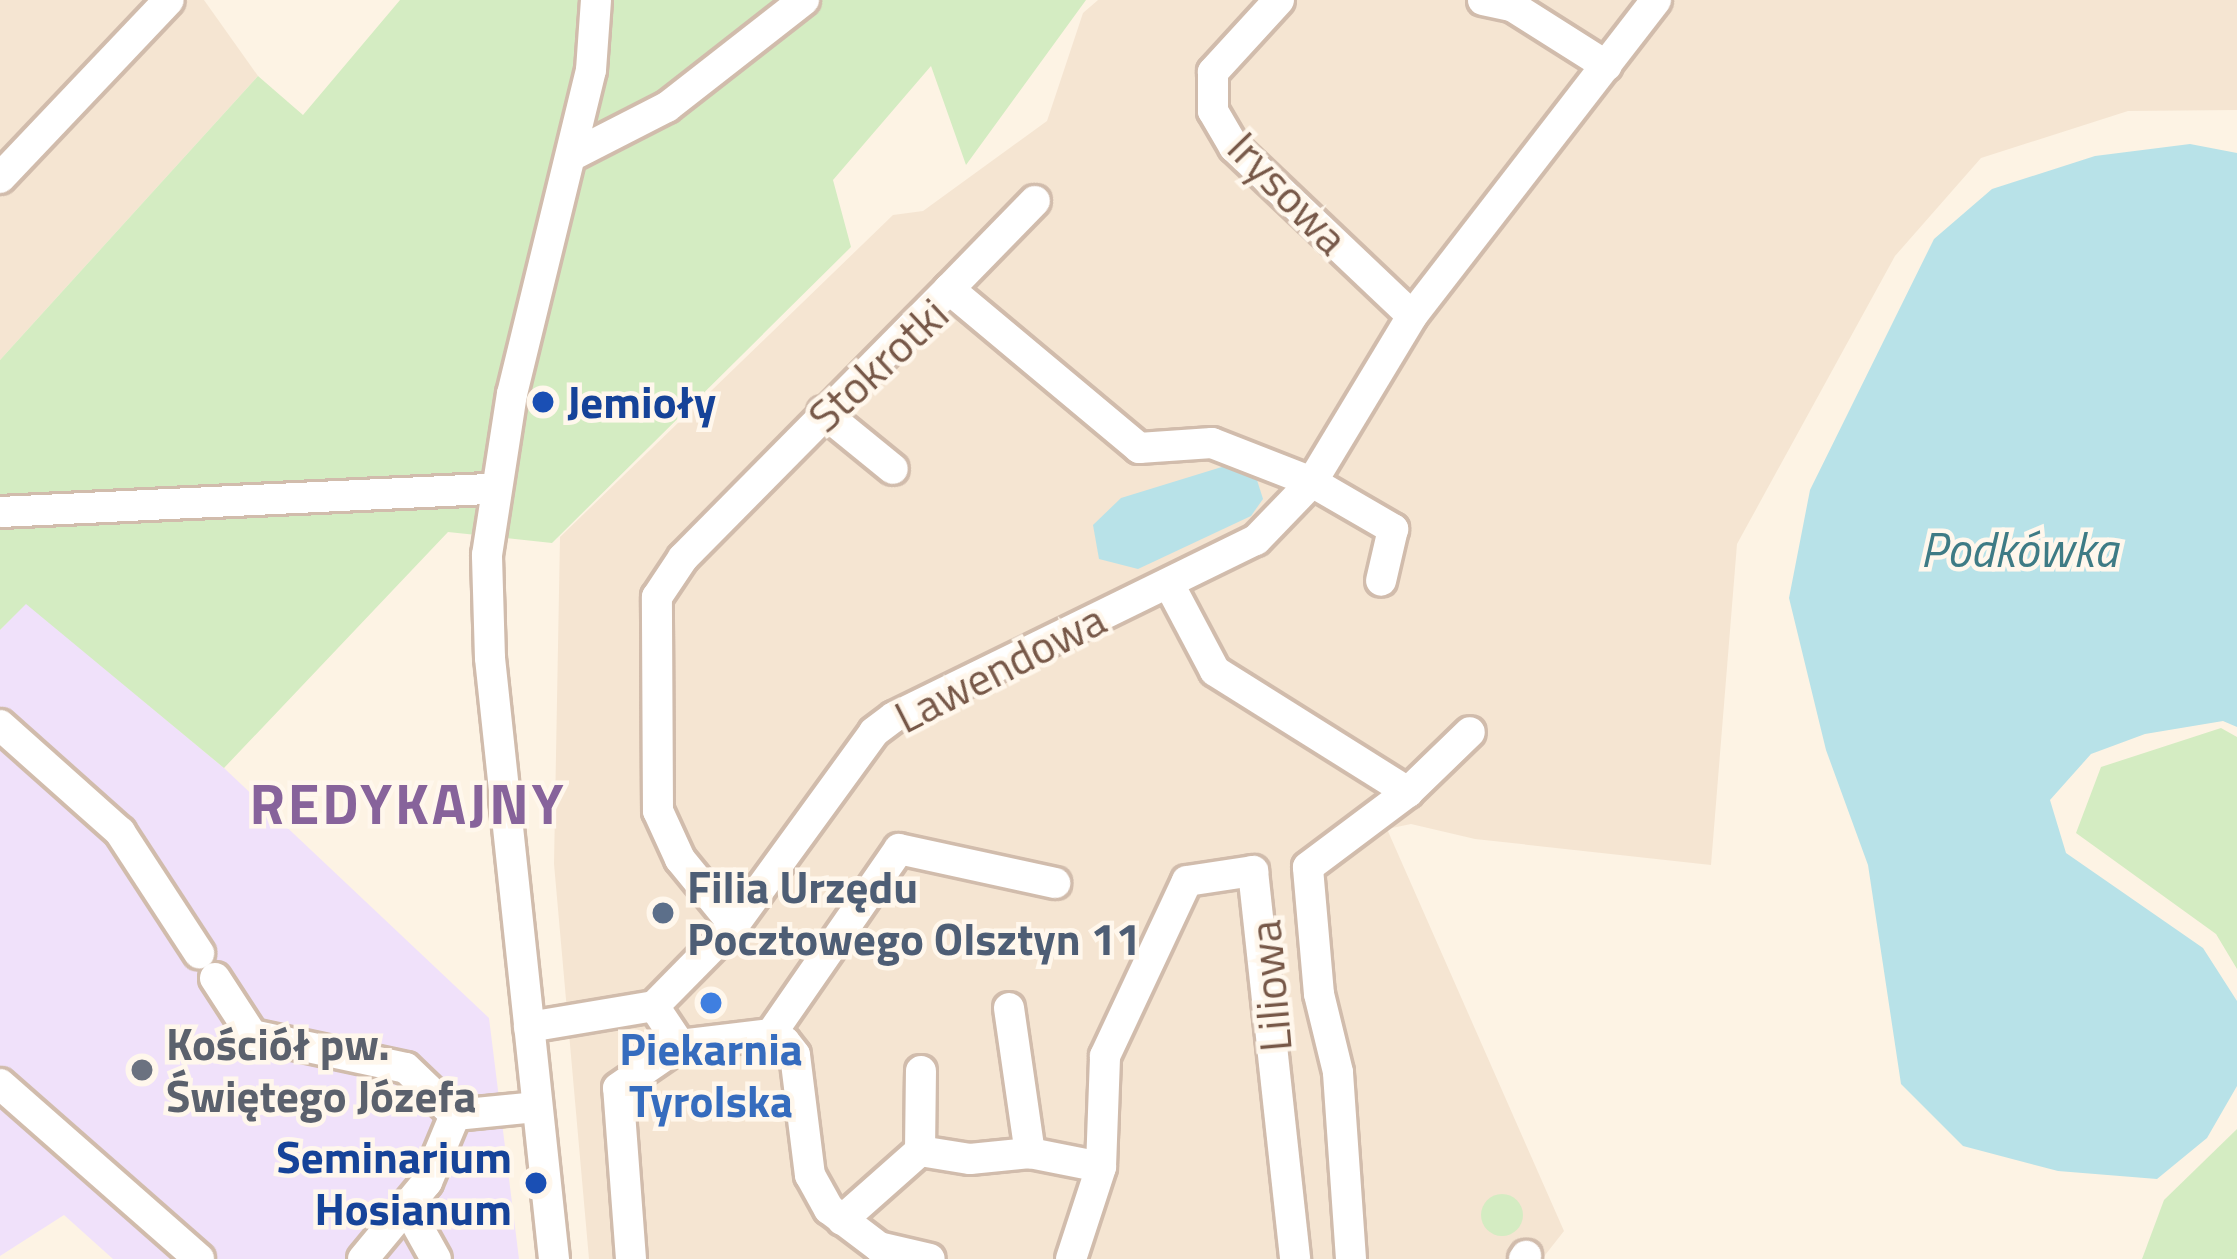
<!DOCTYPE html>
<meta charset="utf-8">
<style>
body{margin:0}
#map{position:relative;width:2237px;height:1259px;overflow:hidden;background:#fdf3e4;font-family:"Titillium Web",sans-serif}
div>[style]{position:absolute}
.residential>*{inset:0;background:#f5e5d2}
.education>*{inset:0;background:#f0e1fa}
.green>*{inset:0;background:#d4ecc2}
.round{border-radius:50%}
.water>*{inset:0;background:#b8e2e8}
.roads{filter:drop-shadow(3px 0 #d1bcac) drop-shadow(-3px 0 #d1bcac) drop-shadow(0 3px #d1bcac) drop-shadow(0 -3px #d1bcac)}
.minor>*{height:30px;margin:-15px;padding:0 15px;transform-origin:15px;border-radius:15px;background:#fff}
.dots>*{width:33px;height:33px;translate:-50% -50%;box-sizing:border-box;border:6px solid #fff7ec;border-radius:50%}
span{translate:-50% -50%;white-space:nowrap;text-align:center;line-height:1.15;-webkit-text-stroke:9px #fff7ec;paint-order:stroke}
.street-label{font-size:45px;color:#775848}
.transit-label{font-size:45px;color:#164399;font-weight:700}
.left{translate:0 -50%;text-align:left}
.right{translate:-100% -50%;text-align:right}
.service-label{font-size:45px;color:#4e5e75;font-weight:700}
.worship-label{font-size:45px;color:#5b616d;font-weight:700}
.shop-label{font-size:45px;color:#366cbe;font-weight:700}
.water-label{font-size:48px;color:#3e7b85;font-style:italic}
.district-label{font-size:57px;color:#87639b;font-weight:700;letter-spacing:3px}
</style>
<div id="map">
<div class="residential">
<i style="clip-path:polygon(0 0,204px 0,258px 76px,0 360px)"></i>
<i style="clip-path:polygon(1098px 0,2237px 0,2237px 110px,2128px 111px,1981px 158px,1895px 256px,1737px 544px,1711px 865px,1475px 839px,1411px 824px,1387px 829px,1564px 1231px,1542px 1259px,589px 1259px,554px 864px,560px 537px,893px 215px,923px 211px,1047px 121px,1083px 13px)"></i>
</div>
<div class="education">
<i style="clip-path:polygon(26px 603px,224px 768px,489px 1018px,519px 1259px,113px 1259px,64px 1215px,0 1256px,0 630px)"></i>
</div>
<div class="green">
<i style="clip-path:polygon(400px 0,1086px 0,966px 165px,931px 66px,833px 180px,851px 247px,552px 543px,448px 532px,224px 768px,26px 604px,0 630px,0 360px,258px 76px,303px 115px)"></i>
<i style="clip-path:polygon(2221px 728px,2237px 737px,2237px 969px,2216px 934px,2076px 833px,2101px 767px)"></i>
<i style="clip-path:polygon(2237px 1129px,2237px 1259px,2142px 1259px,2164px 1200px)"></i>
<i class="round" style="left:1481px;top:1194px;width:42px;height:42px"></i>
</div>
<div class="water">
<i style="clip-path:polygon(2190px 144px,2237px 153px,2237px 727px,2223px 721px,2145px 734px,2091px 754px,2050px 800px,2066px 853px,2203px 948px,2237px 1001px,2237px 1086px,2207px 1138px,2157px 1179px,2058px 1171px,1963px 1146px,1901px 1084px,1868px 865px,1826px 750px,1789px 598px,1810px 490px,1934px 239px,1992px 189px,2095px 156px)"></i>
<i style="clip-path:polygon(1225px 466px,1257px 480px,1263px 499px,1251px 516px,1138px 569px,1099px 559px,1093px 525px,1121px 498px)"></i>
</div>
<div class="roads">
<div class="minor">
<i style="left:1279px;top:0;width:98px;rotate:132.5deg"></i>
<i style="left:1213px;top:72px;width:39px;rotate:90deg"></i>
<i style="left:1213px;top:111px;width:42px;rotate:59.7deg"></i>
<i style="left:1234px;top:147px;width:245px;rotate:43.5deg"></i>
<i style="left:1483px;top:0;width:30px;rotate:12deg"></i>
<i style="left:1512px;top:6px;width:112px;rotate:32.3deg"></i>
<i style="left:573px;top:155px;width:106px;rotate:-27.1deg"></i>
<i style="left:667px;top:107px;width:174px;rotate:-38deg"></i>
<i style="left:0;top:178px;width:245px;rotate:-46.5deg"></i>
<i style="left:949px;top:289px;width:123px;rotate:-45.7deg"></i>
<i style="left:823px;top:412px;width:90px;rotate:39.2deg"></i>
<i style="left:0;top:512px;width:496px;rotate:-2.7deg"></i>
<i style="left:1169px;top:584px;width:98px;rotate:62.1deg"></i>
<i style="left:1215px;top:671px;width:228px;rotate:32.1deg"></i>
<i style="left:0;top:725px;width:161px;rotate:41.7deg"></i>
<i style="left:120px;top:832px;width:145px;rotate:56.9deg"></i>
<i style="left:734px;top:925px;width:85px;rotate:-129.3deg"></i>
<i style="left:680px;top:859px;width:53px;rotate:-114.6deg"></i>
<i style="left:658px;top:811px;width:214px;rotate:-90.3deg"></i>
<i style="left:657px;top:597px;width:47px;rotate:-56.3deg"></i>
<i style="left:683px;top:558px;width:378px;rotate:-45.3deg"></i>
<i style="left:949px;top:289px;width:248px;rotate:39.9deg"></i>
<i style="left:1139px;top:448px;width:73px;rotate:-3.9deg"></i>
<i style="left:1212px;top:443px;width:107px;rotate:21.3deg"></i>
<i style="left:1312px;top:482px;width:94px;rotate:30.1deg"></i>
<i style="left:1393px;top:529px;width:53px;rotate:103deg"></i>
<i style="left:215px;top:978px;width:68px;rotate:57deg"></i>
<i style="left:252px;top:1035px;width:157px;rotate:12.1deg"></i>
<i style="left:406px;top:1068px;width:68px;rotate:43.8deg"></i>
<i style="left:654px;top:1006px;width:47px;rotate:56.3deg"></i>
<i style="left:680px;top:1045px;width:92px;rotate:-6.9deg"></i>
<i style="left:771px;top:1034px;width:16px;rotate:30deg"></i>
<i style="left:785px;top:1042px;width:16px;rotate:52deg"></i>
<i style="left:795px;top:1055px;width:121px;rotate:82.9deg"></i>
<i style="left:810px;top:1175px;width:39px;rotate:61deg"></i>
<i style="left:829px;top:1209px;width:63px;rotate:37.2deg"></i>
<i style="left:879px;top:1247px;width:52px;rotate:13.2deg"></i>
<i style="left:1009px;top:1008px;width:147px;rotate:81.8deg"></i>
<i style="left:529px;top:1027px;width:127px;rotate:-9.5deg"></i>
<i style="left:654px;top:1006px;width:114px;rotate:-45.4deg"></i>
<i style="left:734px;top:925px;width:238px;rotate:-54deg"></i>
<i style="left:874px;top:732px;width:25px;rotate:-37deg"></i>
<i style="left:894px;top:717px;width:403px;rotate:-26.1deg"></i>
<i style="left:1256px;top:540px;width:81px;rotate:-46deg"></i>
<i style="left:1312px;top:482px;width:194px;rotate:-58.9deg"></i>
<i style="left:1412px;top:316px;width:399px;rotate:-52.3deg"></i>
<i style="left:771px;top:1034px;width:225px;rotate:-55.3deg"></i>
<i style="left:899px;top:849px;width:160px;rotate:12.3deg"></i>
<i style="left:0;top:1084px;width:265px;rotate:41.3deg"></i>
<i style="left:920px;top:1151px;width:51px;rotate:9.1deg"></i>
<i style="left:970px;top:1159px;width:60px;rotate:-5.7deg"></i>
<i style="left:1030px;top:1153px;width:72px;rotate:11.2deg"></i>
<i style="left:408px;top:1209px;width:57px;rotate:60.8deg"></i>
<i style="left:842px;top:1220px;width:104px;rotate:-41.5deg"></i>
<i style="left:920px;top:1151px;width:80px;rotate:-89.3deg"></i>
<i style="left:363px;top:1259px;width:100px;rotate:-50.3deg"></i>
<i style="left:427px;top:1182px;width:73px;rotate:-67.3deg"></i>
<i style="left:455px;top:1115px;width:81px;rotate:-5.6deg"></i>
<i style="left:554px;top:1259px;width:604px;rotate:-96.08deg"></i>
<i style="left:490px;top:658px;width:103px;rotate:-91.7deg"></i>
<i style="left:487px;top:555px;width:163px;rotate:-81.2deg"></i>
<i style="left:512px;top:394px;width:333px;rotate:-76.3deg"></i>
<i style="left:591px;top:70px;width:70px;rotate:-85.9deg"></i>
<i style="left:631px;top:1259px;width:171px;rotate:-94.3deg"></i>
<i style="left:618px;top:1088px;width:75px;rotate:-34.7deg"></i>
<i style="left:1071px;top:1259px;width:97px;rotate:-71.9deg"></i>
<i style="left:1101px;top:1167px;width:111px;rotate:-87.9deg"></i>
<i style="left:1105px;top:1056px;width:193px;rotate:-64.9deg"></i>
<i style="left:1187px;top:881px;width:67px;rotate:-8.6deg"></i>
<i style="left:1253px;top:871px;width:390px;rotate:83.8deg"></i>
<i style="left:1351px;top:1259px;width:187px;rotate:-94deg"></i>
<i style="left:1338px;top:1072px;width:80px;rotate:-103.7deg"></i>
<i style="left:1319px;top:994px;width:127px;rotate:-95deg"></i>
<i style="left:1308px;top:867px;width:125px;rotate:-36.9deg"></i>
<i style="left:1408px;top:792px;width:86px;rotate:-44.1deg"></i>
<i style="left:1524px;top:1259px;width:4px;rotate:-56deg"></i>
</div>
</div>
<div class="dots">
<i style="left:543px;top:402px;background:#1a4fb4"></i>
<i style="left:663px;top:913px;background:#5c6f8a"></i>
<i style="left:711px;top:1003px;background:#3f7fe0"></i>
<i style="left:142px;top:1070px;background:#6b7280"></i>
<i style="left:536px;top:1183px;background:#1a4fb4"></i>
</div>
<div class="street-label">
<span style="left:1288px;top:193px;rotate:46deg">Irysowa</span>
<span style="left:878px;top:365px;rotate:-43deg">Stokrotki</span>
<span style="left:1000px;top:668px;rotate:-27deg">Lawendowa</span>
<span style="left:1270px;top:986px;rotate:-95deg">Liliowa</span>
</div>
<div class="transit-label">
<span class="left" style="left:567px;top:402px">Jemioły</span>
<span class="right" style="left:512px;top:1183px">Seminarium<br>Hosianum</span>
</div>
<div class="service-label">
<span class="left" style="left:687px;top:913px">Filia Urzędu<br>Pocztowego Olsztyn 11</span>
</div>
<div class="worship-label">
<span class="left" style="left:166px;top:1070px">Kościół pw.<br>Świętego Józefa</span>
</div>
<div class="shop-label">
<span style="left:711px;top:1075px">Piekarnia<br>Tyrolska</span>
</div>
<div class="water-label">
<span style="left:2019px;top:550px">Podkówka</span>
</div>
<div class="district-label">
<span style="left:408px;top:803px">REDYKAJNY</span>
</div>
</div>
